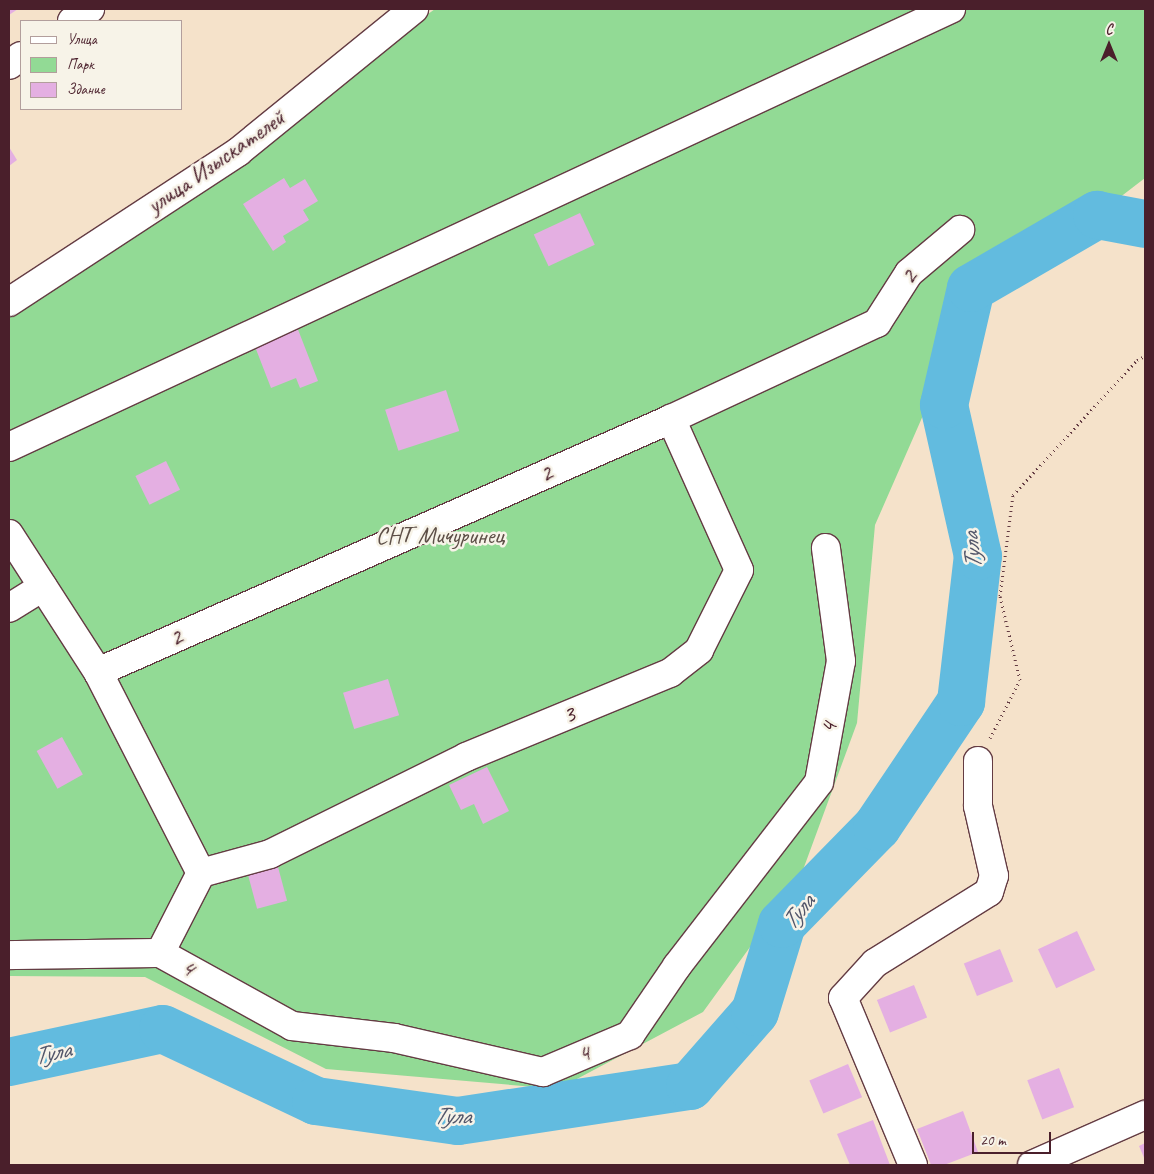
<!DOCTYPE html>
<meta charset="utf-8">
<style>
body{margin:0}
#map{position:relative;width:1154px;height:1174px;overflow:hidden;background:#f5e2ca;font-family:Caveat,sans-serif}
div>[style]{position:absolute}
.green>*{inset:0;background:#92da95}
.river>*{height:48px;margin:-24px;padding:0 24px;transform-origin:24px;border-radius:24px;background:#62bbdf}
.building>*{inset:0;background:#e4afe2;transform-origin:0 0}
.path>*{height:3px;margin-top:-1.5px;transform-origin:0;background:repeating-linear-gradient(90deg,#643c43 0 1px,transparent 0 5px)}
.roads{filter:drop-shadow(1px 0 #643c43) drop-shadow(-1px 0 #643c43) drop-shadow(0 1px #643c43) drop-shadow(0 -1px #643c43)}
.minor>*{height:28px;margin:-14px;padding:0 14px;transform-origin:14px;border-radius:14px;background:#fff}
span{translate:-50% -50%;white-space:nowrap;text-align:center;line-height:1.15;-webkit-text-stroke:5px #f7f3e8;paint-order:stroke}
.street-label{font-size:24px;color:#4a1f2b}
.park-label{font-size:24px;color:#5c4e46}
.water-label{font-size:25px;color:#52566a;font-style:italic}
.frame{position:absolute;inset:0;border:10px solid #4a1f2b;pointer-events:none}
.legend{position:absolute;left:20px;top:20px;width:162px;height:90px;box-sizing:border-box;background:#f7f3e8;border:1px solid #b29e9c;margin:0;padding:6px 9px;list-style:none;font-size:15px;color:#4a1f2b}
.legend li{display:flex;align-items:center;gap:10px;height:25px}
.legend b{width:25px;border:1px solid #b29e9c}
.north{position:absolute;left:1084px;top:20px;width:50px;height:50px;-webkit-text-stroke:4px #f7f3e8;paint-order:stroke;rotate:0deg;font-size:14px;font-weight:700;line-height:20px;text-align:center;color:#4a1f2b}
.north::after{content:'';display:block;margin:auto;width:18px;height:22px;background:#4a1f2b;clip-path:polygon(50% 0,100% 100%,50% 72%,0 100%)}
.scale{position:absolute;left:972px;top:1132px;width:79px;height:22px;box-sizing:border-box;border:2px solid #4a1f2b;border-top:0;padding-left:6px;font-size:15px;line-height:18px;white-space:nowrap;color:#4a1f2b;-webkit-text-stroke:4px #f7f3e8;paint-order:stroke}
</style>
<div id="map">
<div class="green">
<i style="clip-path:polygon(435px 9px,1145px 9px,1145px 178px,967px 315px,875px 525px,857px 723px,800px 878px,703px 1012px,558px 1089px,326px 1069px,145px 977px,9px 976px,9px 302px,238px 152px)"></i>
</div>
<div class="river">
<i style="left:9px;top:1062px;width:157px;rotate:-12.1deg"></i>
<i style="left:163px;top:1029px;width:169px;rotate:25.2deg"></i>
<i style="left:316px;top:1101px;width:143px;rotate:8deg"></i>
<i style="left:458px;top:1121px;width:235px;rotate:-8.6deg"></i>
<i style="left:690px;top:1086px;width:98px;rotate:-48.7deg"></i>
<i style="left:755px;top:1012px;width:92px;rotate:-72.9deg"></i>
<i style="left:782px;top:924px;width:136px;rotate:-45.6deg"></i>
<i style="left:877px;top:827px;width:151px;rotate:-56.1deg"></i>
<i style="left:961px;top:702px;width:147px;rotate:-83.4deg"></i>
<i style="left:978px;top:556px;width:155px;rotate:-102.7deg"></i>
<i style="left:944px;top:405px;width:120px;rotate:-77deg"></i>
<i style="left:971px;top:288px;width:146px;rotate:-30.1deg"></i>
<i style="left:1097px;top:215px;width:49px;rotate:10.6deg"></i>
</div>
<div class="building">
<i style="clip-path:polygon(9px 9px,18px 9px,9px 15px)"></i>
<i style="clip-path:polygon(9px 147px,17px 160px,9px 166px)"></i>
<i style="clip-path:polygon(284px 178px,290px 188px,305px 179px,318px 201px,303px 210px,309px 220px,283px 236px,286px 242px,273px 251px,243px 204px)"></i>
<i style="left:580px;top:213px;width:35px;height:51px;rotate:65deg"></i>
<i style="clip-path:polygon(297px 327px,318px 381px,300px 388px,296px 378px,271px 388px,254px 344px)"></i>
<i style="left:446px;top:390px;width:43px;height:64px;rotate:72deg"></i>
<i style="left:166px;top:461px;width:32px;height:34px;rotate:64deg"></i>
<i style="left:388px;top:679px;width:38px;height:47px;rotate:73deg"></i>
<i style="left:62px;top:737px;width:43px;height:29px;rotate:61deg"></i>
<i style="clip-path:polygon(487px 767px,509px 811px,483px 824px,474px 804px,461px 810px,449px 785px)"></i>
<i style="left:278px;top:867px;width:35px;height:31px;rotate:75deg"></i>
<i style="left:1077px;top:931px;width:43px;height:43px;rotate:65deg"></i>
<i style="left:1000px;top:949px;width:35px;height:39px;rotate:68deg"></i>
<i style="left:914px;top:985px;width:35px;height:40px;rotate:68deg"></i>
<i style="left:848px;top:1064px;width:36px;height:42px;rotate:67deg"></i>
<i style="left:1059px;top:1068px;width:42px;height:34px;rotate:69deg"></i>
<i style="clip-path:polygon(963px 1111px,978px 1152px,944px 1165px,931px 1165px,917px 1129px)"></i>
<i style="clip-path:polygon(873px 1120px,890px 1165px,850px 1165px,837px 1134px)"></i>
<i style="clip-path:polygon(1145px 1143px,1145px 1160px,1139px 1146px)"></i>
</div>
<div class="path">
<i style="left:990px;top:738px;width:65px;rotate:-62.7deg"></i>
<i style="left:1020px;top:680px;width:86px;rotate:-103.4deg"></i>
<i style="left:1000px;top:596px;width:102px;rotate:-82.7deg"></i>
<i style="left:1013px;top:495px;width:183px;rotate:-47.4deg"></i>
<i style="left:1137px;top:360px;width:9px;rotate:-27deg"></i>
</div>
<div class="roads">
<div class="minor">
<i style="left:72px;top:21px;width:22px;rotate:-34deg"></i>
<i style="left:9px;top:65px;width:15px;rotate:-37deg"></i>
<i style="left:9px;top:302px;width:274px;rotate:-33.2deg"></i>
<i style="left:238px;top:152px;width:227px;rotate:-39.1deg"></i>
<i style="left:9px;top:447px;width:1039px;rotate:-24.94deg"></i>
<i style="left:9px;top:534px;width:164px;rotate:57.2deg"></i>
<i style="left:98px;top:672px;width:226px;rotate:62.9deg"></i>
<i style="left:201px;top:873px;width:90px;rotate:117.1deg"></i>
<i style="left:9px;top:608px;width:40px;rotate:-32deg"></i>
<i style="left:98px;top:672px;width:626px;rotate:-23.82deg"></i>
<i style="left:671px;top:419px;width:227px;rotate:-25deg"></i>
<i style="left:877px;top:323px;width:59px;rotate:-57.4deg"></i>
<i style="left:909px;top:273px;width:67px;rotate:-40.1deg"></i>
<i style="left:201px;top:873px;width:72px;rotate:-15.4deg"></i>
<i style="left:270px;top:854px;width:219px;rotate:-26.3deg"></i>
<i style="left:466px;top:757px;width:221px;rotate:-22.4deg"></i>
<i style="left:670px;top:673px;width:37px;rotate:-38deg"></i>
<i style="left:699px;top:650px;width:89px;rotate:-63.4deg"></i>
<i style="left:739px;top:570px;width:166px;rotate:-114.2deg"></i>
<i style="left:9px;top:955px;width:151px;rotate:-0.8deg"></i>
<i style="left:160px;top:953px;width:151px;rotate:28.9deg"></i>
<i style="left:292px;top:1026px;width:103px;rotate:6.7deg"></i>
<i style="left:394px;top:1038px;width:153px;rotate:12.9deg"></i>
<i style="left:543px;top:1072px;width:95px;rotate:-23deg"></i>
<i style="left:630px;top:1035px;width:83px;rotate:-55.7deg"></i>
<i style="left:677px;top:966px;width:232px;rotate:-52.3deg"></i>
<i style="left:819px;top:782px;width:123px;rotate:-79.7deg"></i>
<i style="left:841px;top:661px;width:114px;rotate:-97.6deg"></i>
<i style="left:913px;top:1165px;width:181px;rotate:-112.7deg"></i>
<i style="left:843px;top:998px;width:47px;rotate:-47.6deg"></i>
<i style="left:875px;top:963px;width:134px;rotate:-31.9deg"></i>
<i style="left:989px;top:892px;width:17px;rotate:-73deg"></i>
<i style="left:994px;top:876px;width:72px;rotate:-102.9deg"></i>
<i style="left:978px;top:806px;width:45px;rotate:-90deg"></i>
<i style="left:1032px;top:1165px;width:124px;rotate:-23.9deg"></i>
</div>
</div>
<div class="street-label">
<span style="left:216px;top:162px;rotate:-35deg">улица Изыскателей</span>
<span style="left:909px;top:277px;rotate:-50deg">2</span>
<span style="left:546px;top:474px;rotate:-24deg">2</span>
<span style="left:176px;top:638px;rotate:-24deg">2</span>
<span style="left:569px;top:715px;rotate:-22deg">3</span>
<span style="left:829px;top:728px;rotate:-80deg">4</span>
<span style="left:188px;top:968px;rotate:29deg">4</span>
<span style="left:584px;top:1054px;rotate:-23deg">4</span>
</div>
<div class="park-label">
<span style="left:440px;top:536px">СНТ Мичуринец</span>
</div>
<div class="water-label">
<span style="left:972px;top:551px;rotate:-95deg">Тула</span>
<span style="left:798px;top:912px;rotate:-51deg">Тула</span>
<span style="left:52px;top:1053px;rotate:-12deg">Тула</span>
<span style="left:452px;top:1116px;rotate:1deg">Тула</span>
</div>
<div class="frame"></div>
<ul class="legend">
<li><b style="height:6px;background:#fff"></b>Улица</li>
<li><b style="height:14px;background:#92da95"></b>Парк</li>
<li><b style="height:14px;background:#e4afe2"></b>Здание</li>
</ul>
<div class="north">С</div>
<div class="scale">20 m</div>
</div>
